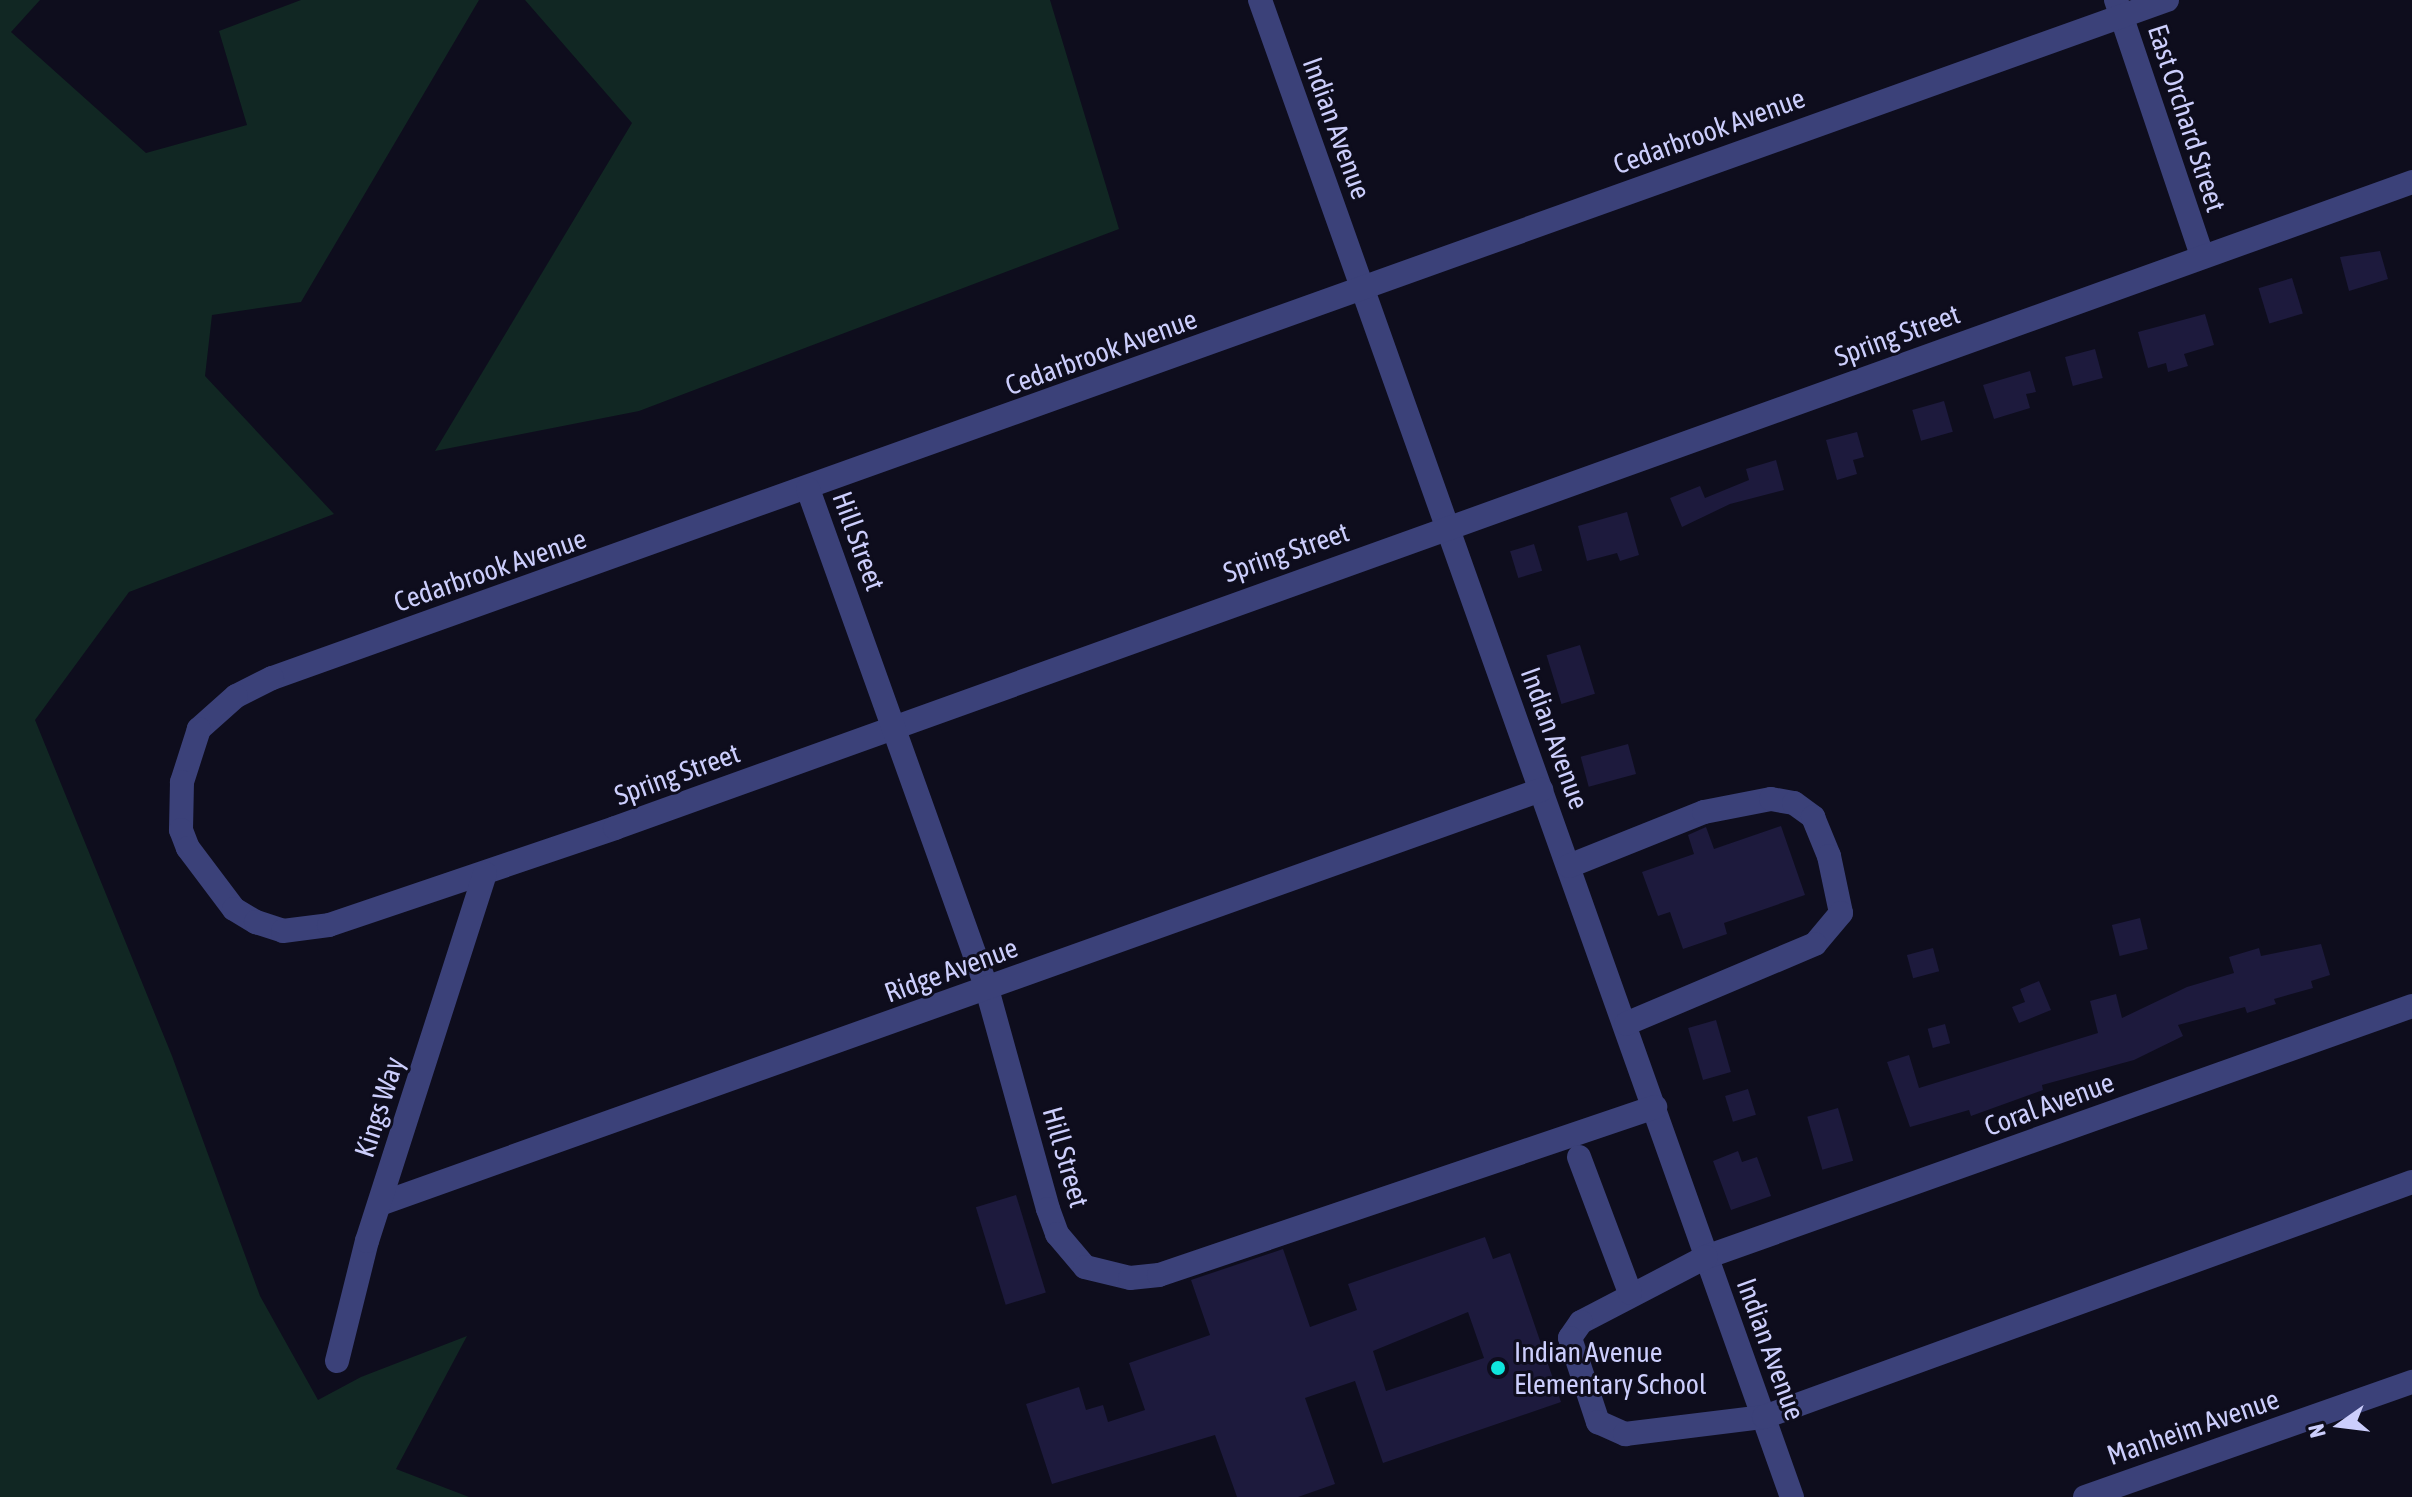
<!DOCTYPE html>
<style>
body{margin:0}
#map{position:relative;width:2412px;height:1497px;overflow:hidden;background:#0e0d1d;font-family:"Asap Condensed",sans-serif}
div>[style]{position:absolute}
.green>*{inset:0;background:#112723}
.building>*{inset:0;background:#1d1a3d;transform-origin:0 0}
.minor>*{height:24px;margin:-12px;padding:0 12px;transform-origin:12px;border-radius:12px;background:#3b4179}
.dots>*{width:22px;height:22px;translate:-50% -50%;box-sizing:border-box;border:4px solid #0e0d1d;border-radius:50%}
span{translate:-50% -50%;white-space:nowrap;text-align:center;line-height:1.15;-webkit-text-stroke:6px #0e0d1d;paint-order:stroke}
.street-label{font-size:28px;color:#cccefc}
.poi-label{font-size:28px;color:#cccefc}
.left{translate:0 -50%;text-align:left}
.north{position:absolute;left:2300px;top:1385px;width:80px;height:80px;-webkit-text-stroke:6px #0e0d1d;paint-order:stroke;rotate:256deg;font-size:22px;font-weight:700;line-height:32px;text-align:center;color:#cccefc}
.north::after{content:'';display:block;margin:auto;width:28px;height:36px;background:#cccefc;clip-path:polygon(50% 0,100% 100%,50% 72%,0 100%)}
</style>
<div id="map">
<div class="green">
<i style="clip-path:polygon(0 0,40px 0,11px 32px,146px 153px,247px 125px,219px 31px,301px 0,479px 0,301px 302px,212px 315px,205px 376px,334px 514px,129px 592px,35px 720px,172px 1056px,260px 1296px,318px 1400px,361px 1377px,467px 1336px,396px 1469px,469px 1497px,0 1497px)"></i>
<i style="clip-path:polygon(525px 0,1050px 0,1119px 229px,639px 411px,435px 451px,632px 123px)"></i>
</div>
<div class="building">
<i style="clip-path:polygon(2380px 251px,2388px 279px,2349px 291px,2340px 257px)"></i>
<i style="left:2292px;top:278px;width:37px;height:35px;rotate:73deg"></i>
<i style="clip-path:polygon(2205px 314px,2214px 345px,2184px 354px,2188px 366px,2168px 372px,2166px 363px,2148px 368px,2138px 332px)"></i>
<i style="left:2095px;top:349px;width:30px;height:31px;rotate:75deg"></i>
<i style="clip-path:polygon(2030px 371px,2036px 392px,2026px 394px,2030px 408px,1994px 419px,1983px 385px)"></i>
<i style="left:1944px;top:401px;width:32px;height:33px;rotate:74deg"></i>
<i style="clip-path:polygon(1857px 432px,1864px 457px,1853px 460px,1857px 474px,1837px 480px,1826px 440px)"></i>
<i style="clip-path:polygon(1776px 460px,1784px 490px,1730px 504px,1682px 527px,1670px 498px,1700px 486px,1705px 498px,1749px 480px,1746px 469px)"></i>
<i style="clip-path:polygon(1627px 512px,1639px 555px,1620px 561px,1617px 553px,1587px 561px,1578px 526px)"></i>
<i style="left:1534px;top:544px;width:28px;height:25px;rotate:73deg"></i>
<i style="left:1580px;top:645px;width:51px;height:35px;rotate:73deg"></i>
<i style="left:1628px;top:744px;width:31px;height:49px;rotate:75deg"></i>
<i style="clip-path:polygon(1781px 826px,1805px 895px,1724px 923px,1727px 934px,1683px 949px,1670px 912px,1658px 916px,1642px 872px,1694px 854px,1688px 835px,1706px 827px,1714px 849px)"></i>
<i style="left:2140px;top:918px;width:32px;height:29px;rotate:76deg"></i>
<i style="clip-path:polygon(2321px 944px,2330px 975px,2311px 981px,2313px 988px,2274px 999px,2276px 1004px,2247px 1013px,2245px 1007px,2178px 1025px,2183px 1036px,2134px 1060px,2042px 1085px,2043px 1090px,1971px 1116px,1969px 1110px,1910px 1127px,1887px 1062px,1909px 1055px,1919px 1088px,2098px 1033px,2090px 1001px,2116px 994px,2122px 1018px,2187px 987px,2234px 973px,2229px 957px,2259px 948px,2261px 956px)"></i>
<i style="left:1933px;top:948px;width:24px;height:27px;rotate:75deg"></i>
<i style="clip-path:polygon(2039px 981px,2051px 1010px,2019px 1023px,2012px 1007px,2025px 1002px,2020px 989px)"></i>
<i style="left:1716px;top:1020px;width:54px;height:29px;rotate:74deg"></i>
<i style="left:1945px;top:1024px;width:20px;height:18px;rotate:75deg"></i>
<i style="left:1748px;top:1089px;width:27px;height:24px;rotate:73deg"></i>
<i style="left:1838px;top:1108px;width:55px;height:32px;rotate:74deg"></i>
<i style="clip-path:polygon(1738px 1151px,1742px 1162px,1757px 1157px,1771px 1196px,1731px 1210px,1713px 1161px)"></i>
<i style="left:1016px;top:1195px;width:102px;height:42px;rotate:73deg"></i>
<i style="clip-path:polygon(evenodd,1485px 1237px,1493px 1259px,1510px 1253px,1561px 1402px,1383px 1463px,1355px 1381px,1305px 1398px,1335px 1484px,1298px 1497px,1237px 1497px,1215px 1435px,1052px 1484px,1026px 1404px,1079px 1387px,1086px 1410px,1103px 1405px,1108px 1422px,1145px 1410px,1129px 1363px,1210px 1335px,1191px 1280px,1283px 1249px,1310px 1327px,1357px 1310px,1348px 1284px,1485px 1237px,1468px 1312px,1484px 1358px,1386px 1391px,1373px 1351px,1468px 1312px)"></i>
</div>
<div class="minor">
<i style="left:1260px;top:0;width:1589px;rotate:70.44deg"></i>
<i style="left:2116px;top:0;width:269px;rotate:71.4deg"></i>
<i style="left:2167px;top:0;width:2013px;rotate:160.31deg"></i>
<i style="left:272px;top:678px;width:40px;rotate:153.4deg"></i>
<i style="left:236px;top:696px;width:50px;rotate:138.3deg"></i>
<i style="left:199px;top:729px;width:56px;rotate:107.8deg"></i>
<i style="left:182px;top:782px;width:48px;rotate:91.2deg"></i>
<i style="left:181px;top:830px;width:19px;rotate:69deg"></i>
<i style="left:188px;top:848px;width:76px;rotate:53deg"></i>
<i style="left:234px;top:909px;width:26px;rotate:31deg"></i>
<i style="left:256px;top:922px;width:28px;rotate:18deg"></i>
<i style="left:283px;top:931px;width:46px;rotate:-7.4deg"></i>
<i style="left:329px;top:925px;width:302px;rotate:-18.7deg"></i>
<i style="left:615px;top:828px;width:1910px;rotate:-19.77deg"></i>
<i style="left:808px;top:489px;width:531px;rotate:70.3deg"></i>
<i style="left:987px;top:989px;width:228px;rotate:74.5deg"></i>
<i style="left:1048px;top:1209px;width:27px;rotate:70deg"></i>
<i style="left:1057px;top:1234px;width:43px;rotate:49.7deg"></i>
<i style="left:1085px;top:1267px;width:46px;rotate:13.7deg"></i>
<i style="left:1130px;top:1278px;width:29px;rotate:-6deg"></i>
<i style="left:1159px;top:1275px;width:524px;rotate:-18.71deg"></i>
<i style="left:1569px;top:866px;width:145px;rotate:-21.8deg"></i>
<i style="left:1704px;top:812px;width:68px;rotate:-11deg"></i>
<i style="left:1771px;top:799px;width:23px;rotate:10deg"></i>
<i style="left:1794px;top:803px;width:24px;rotate:36deg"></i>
<i style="left:1813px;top:817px;width:42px;rotate:67.7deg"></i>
<i style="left:1829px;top:856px;width:58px;rotate:78.1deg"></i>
<i style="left:1841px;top:913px;width:40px;rotate:130deg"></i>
<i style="left:1815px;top:944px;width:205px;rotate:157.1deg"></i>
<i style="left:2412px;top:1006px;width:749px;rotate:160.43deg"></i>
<i style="left:1706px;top:1257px;width:141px;rotate:152.5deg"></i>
<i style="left:1581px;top:1322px;width:19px;rotate:125deg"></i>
<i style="left:1570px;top:1338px;width:89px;rotate:71.6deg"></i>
<i style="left:1598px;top:1422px;width:30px;rotate:24deg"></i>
<i style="left:1625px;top:1434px;width:140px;rotate:-7deg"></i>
<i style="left:1764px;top:1417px;width:689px;rotate:-19.93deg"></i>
<i style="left:1579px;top:1157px;width:145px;rotate:69.4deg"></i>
<i style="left:380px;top:1204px;width:1233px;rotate:-19.63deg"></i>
<i style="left:337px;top:1361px;width:124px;rotate:-76deg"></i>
<i style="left:367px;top:1241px;width:386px;rotate:-72.2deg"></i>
<i style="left:2085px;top:1497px;width:347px;rotate:-19.4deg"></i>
</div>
<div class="dots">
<i style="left:1498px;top:1368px;background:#0fe5dd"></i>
</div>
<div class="street-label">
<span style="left:2187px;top:118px;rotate:72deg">East Orchard Street</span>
<span style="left:1337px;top:128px;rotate:70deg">Indian Avenue</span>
<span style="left:1709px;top:131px;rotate:-20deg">Cedarbrook Avenue</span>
<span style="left:1897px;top:335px;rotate:-20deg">Spring Street</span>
<span style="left:1101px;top:352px;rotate:-20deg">Cedarbrook Avenue</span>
<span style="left:859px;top:541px;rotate:70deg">Hill Street</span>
<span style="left:1286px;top:552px;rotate:-19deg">Spring Street</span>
<span style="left:490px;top:570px;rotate:-19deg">Cedarbrook Avenue</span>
<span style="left:1555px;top:738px;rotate:70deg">Indian Avenue</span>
<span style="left:677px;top:774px;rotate:-20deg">Spring Street</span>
<span style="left:951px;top:970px;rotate:-20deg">Ridge Avenue</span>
<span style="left:2049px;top:1104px;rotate:-20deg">Coral Avenue</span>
<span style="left:379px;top:1107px;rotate:-72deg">Kings Way</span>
<span style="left:1066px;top:1157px;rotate:74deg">Hill Street</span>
<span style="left:1771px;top:1349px;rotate:70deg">Indian Avenue</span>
<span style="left:2193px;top:1427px;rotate:-19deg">Manheim Avenue</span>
</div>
<div class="poi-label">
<span class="left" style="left:1514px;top:1368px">Indian Avenue<br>Elementary School</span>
</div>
<div class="north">N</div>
</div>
